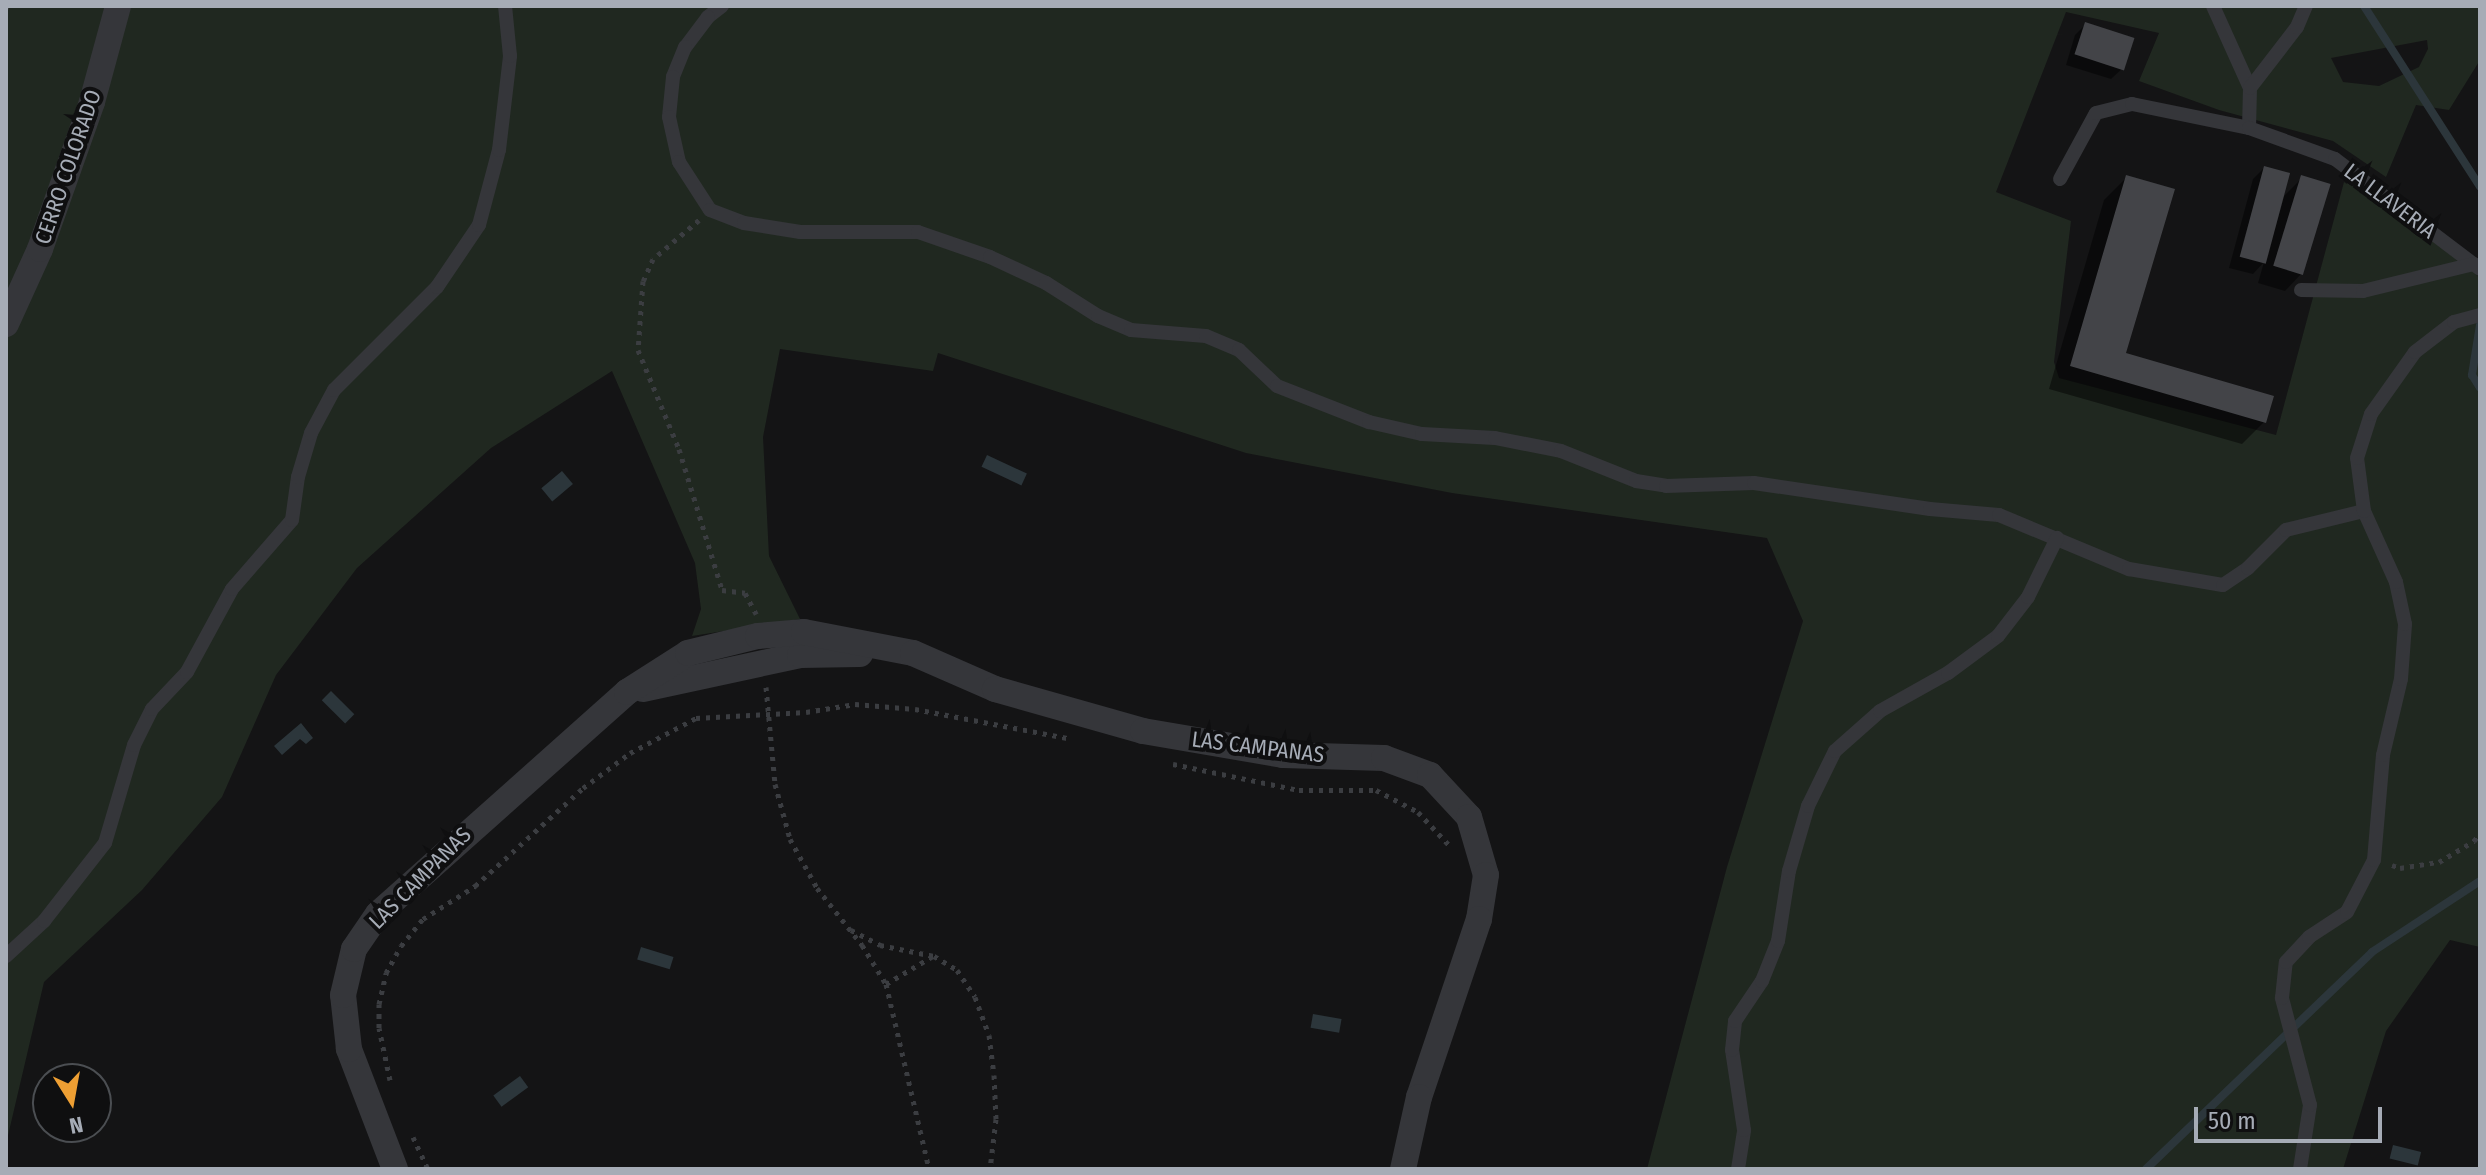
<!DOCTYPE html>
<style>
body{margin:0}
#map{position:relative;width:2486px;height:1175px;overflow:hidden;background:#141415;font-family:"Fira Sans Condensed",sans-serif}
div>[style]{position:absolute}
.green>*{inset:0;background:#202820}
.water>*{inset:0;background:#2c363b;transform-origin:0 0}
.shadow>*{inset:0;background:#0007}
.stream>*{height:8px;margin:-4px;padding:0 4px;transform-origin:4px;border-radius:4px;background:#2c363b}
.building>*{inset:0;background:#434448;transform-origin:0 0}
.path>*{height:5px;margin-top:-2.5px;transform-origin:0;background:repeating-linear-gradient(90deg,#3b3d41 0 4px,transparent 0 10px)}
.lane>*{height:14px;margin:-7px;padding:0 7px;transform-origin:7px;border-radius:7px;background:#35363a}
.street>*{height:26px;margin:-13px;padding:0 13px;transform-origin:13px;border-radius:13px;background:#35363a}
span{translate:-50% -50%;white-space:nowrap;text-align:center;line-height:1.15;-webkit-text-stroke:8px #0f0f10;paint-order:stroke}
.street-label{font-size:22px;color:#a6acb6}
.frame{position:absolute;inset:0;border:8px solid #a6acb6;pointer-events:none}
.north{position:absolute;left:32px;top:1063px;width:80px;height:80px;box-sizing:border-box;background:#0f0f10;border:2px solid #4b4e52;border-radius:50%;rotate:169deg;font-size:22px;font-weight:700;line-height:32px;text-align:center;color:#a6acb6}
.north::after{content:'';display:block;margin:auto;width:28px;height:36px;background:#ee9f33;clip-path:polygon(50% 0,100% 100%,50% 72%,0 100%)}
.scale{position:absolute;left:2194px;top:1107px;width:188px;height:36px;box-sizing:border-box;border:4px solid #a6acb6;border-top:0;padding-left:10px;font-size:24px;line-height:28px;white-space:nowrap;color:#a6acb6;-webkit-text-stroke:6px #0f0f10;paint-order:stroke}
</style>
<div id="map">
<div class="green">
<i style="clip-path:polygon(evenodd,6px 6px,2480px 6px,2480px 60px,2449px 110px,2416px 105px,2386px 177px,2333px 141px,2219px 110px,2139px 81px,2159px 33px,2066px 12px,1996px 192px,2071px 221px,2054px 362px,2059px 378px,2276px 435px,2344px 182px,2347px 184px,2349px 178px,2440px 243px,2480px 278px,2480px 947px,2450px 940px,2386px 1031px,2343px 1169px,1647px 1169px,1727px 867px,1803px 621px,1767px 538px,1452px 493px,1246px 453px,938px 353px,933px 371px,780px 349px,763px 437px,769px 556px,800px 619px,692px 636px,701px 609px,695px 563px,612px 371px,491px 448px,357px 568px,276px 675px,222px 797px,142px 890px,44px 982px,6px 1144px,6px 6px,2427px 40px,2428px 49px,2419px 67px,2379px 86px,2343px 82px,2331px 58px,2427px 40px)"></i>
</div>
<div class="water">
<i style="left:987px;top:455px;width:44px;height:13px;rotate:25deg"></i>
<i style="left:562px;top:471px;width:17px;height:27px;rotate:50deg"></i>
<i style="left:331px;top:691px;width:33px;height:13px;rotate:45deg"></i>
<i style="clip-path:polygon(301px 723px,313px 738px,306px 744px,300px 739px,282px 755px,274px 746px)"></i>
<i style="left:641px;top:947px;width:34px;height:13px;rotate:17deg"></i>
<i style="left:1313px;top:1014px;width:29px;height:14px;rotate:10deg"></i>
<i style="left:520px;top:1076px;width:14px;height:33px;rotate:54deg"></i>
<i style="left:2393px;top:1145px;width:29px;height:14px;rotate:14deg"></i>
</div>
<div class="shadow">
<i style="clip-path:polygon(2086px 24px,2123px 68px,2111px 79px,2066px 65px,2075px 35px)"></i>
<i style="clip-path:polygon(2264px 168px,2282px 198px,2302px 178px,2302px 273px,2285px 291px,2258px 283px,2264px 262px,2253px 274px,2229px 268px,2253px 179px)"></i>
<i style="clip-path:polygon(2127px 177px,2124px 355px,2264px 422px,2242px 444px,2049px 389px,2104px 200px)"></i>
</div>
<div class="stream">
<i style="left:2364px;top:6px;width:215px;rotate:57.3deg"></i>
<i style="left:2480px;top:325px;width:51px;rotate:99.1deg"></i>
<i style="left:2472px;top:375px;width:15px;rotate:58deg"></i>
<i style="left:2146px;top:1169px;width:313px;rotate:-43.8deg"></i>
<i style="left:2372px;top:952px;width:129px;rotate:-33.3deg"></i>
</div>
<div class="building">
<i style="left:2085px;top:22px;width:52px;height:34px;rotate:18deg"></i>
<i style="left:2264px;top:166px;width:27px;height:94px;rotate:15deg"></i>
<i style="clip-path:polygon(2126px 175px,2175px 189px,2126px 353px,2274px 396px,2266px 423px,2070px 366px)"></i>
<i style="left:2301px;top:175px;width:31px;height:95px;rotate:17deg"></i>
</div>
<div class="path">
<i style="left:6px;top:8px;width:2px;rotate:-63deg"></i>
<i style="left:699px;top:220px;width:60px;rotate:139.7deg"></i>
<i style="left:653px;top:259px;width:24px;rotate:114deg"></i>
<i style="left:643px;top:281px;width:69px;rotate:94.1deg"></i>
<i style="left:638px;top:350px;width:107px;rotate:67.5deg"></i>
<i style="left:679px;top:449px;width:147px;rotate:73deg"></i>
<i style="left:722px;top:590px;width:23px;rotate:7deg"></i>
<i style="left:745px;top:593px;width:24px;rotate:62deg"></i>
<i style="left:766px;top:687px;width:97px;rotate:84.7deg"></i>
<i style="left:775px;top:784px;width:57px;rotate:74.7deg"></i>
<i style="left:790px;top:839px;width:56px;rotate:61.1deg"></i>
<i style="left:817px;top:888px;width:73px;rotate:51.7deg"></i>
<i style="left:862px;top:945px;width:46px;rotate:58.4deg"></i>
<i style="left:886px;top:984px;width:190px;rotate:76.9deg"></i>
<i style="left:1173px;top:764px;width:129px;rotate:11.7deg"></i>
<i style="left:1299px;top:790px;width:77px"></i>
<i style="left:1376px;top:790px;width:47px;rotate:27.6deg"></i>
<i style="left:1418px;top:812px;width:45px;rotate:46.8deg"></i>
<i style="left:2392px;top:865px;width:9px;rotate:21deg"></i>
<i style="left:2400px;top:868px;width:39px;rotate:-9deg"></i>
<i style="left:2439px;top:862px;width:41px;rotate:-31deg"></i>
<i style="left:2474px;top:841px;width:10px;rotate:-53deg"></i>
<i style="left:851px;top:930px;width:33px;rotate:27deg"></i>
<i style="left:880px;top:945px;width:55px;rotate:11.5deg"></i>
<i style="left:934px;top:956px;width:27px;rotate:31deg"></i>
<i style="left:957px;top:970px;width:32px;rotate:56deg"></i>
<i style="left:975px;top:997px;width:40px;rotate:69.8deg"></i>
<i style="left:989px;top:1035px;width:40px;rotate:82.9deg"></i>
<i style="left:994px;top:1075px;width:44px;rotate:87.4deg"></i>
<i style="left:996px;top:1119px;width:50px;rotate:96.8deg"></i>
<i style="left:886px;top:984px;width:55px;rotate:-30.8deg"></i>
<i style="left:390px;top:1080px;width:53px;rotate:-101.9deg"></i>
<i style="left:379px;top:1028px;width:24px;rotate:-90deg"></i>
<i style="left:379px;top:1004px;width:32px;rotate:-77deg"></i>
<i style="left:386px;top:973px;width:31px;rotate:-61deg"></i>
<i style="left:401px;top:946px;width:35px;rotate:-51deg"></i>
<i style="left:423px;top:919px;width:62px;rotate:-32.4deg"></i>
<i style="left:475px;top:886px;width:146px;rotate:-42.2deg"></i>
<i style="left:583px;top:788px;width:59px;rotate:-36.7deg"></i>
<i style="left:630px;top:753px;width:75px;rotate:-27.9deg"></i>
<i style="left:696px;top:718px;width:110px;rotate:-3.1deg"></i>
<i style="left:806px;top:712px;width:50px;rotate:-9.3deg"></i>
<i style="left:855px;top:704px;width:60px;rotate:4.8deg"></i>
<i style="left:915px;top:709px;width:155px;rotate:10.8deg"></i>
<i style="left:413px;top:1137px;width:35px;rotate:65deg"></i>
</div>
<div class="lane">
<i style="left:722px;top:6px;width:18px;rotate:142deg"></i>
<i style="left:708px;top:17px;width:38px;rotate:127deg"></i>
<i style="left:685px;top:47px;width:32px;rotate:112deg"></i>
<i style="left:673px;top:77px;width:40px;rotate:95.7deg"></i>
<i style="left:669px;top:117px;width:46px;rotate:77.5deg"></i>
<i style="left:679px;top:162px;width:57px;rotate:57.1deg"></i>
<i style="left:710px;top:210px;width:36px;rotate:21deg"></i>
<i style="left:744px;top:223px;width:57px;rotate:9.1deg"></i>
<i style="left:800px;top:232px;width:118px"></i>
<i style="left:918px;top:232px;width:76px;rotate:19.1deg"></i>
<i style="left:990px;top:257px;width:62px;rotate:24.9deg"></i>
<i style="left:1046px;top:283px;width:62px;rotate:32.4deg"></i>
<i style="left:1098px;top:316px;width:36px;rotate:23deg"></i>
<i style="left:1131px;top:330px;width:75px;rotate:4.6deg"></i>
<i style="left:1206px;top:336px;width:36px;rotate:23deg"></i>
<i style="left:1239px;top:350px;width:52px;rotate:43.5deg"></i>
<i style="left:1277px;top:386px;width:99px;rotate:21.4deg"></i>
<i style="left:1369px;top:422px;width:54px;rotate:12.8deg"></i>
<i style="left:1422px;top:434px;width:73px;rotate:3.1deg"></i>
<i style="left:1495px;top:438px;width:67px;rotate:11.1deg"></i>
<i style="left:1561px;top:451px;width:81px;rotate:21.8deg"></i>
<i style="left:1636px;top:481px;width:30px;rotate:9deg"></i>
<i style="left:1666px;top:486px;width:88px;rotate:-2deg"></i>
<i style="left:1754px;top:483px;width:178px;rotate:8.4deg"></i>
<i style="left:1930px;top:509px;width:69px;rotate:5deg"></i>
<i style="left:1999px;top:515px;width:141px;rotate:22.6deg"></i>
<i style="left:2129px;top:569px;width:95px;rotate:9.7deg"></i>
<i style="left:2223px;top:585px;width:30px;rotate:-34deg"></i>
<i style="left:2248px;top:568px;width:54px;rotate:-45deg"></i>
<i style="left:2286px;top:530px;width:80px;rotate:-13.7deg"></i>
<i style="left:2213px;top:6px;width:90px;rotate:65.7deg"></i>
<i style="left:2250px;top:88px;width:40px;rotate:91.4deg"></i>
<i style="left:2250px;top:88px;width:77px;rotate:-52.4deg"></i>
<i style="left:2297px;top:27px;width:23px;rotate:-67deg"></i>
<i style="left:2060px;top:179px;width:75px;rotate:-61.4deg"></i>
<i style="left:2096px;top:113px;width:37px;rotate:-14deg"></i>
<i style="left:2132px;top:104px;width:119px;rotate:11.6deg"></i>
<i style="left:2249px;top:128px;width:91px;rotate:19.8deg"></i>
<i style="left:2335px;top:159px;width:182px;rotate:37.2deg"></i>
<i style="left:2301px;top:290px;width:62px;rotate:0.9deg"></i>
<i style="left:2363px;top:291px;width:114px;rotate:-13.7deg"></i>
<i style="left:6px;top:956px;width:52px;rotate:-42.6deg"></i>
<i style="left:44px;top:921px;width:99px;rotate:-52deg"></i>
<i style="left:105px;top:843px;width:102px;rotate:-73.5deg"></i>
<i style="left:134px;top:745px;width:40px;rotate:-63.4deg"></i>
<i style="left:152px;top:709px;width:51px;rotate:-46.6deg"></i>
<i style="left:187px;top:672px;width:94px;rotate:-61.5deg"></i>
<i style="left:232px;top:589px;width:91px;rotate:-49deg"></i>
<i style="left:292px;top:520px;width:43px;rotate:-82.1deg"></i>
<i style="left:298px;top:477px;width:46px;rotate:-73.5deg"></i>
<i style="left:311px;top:433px;width:49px;rotate:-61.9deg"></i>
<i style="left:334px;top:390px;width:146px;rotate:-45deg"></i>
<i style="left:437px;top:287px;width:75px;rotate:-55.9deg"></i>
<i style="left:479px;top:225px;width:78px;rotate:-75.1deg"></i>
<i style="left:499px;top:150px;width:95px;rotate:-83.3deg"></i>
<i style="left:510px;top:56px;width:50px;rotate:-95.7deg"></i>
<i style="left:1738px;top:1169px;width:39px;rotate:-81deg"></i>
<i style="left:1744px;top:1130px;width:81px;rotate:-98.5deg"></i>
<i style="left:1732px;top:1050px;width:29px;rotate:-84deg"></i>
<i style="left:1735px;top:1021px;width:48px;rotate:-56deg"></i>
<i style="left:1762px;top:981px;width:43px;rotate:-68.2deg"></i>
<i style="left:1778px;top:941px;width:71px;rotate:-81.1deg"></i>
<i style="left:1789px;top:871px;width:68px;rotate:-73.7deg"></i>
<i style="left:1808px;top:806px;width:61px;rotate:-63.9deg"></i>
<i style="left:1835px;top:751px;width:60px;rotate:-41.6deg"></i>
<i style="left:1880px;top:711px;width:78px;rotate:-29.2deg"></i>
<i style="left:1948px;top:673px;width:62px;rotate:-36.5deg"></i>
<i style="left:1998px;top:636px;width:49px;rotate:-52.4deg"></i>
<i style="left:2028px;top:597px;width:66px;rotate:-63.8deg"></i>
<i style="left:2300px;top:1169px;width:65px;rotate:-81.1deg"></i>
<i style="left:2310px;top:1105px;width:111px;rotate:-104.7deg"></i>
<i style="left:2282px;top:998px;width:36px;rotate:-84deg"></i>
<i style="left:2286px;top:962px;width:34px;rotate:-47deg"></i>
<i style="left:2309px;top:937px;width:45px;rotate:-33.3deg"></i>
<i style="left:2347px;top:912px;width:59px;rotate:-62.6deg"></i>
<i style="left:2374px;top:860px;width:105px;rotate:-85.1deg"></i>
<i style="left:2383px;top:755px;width:78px;rotate:-76.7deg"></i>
<i style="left:2401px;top:679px;width:55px;rotate:-85.8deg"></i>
<i style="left:2405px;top:624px;width:43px;rotate:-102.1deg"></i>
<i style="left:2396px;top:582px;width:78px;rotate:-114.3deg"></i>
<i style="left:2364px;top:511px;width:53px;rotate:-97.5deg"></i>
<i style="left:2357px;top:458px;width:46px;rotate:-72.3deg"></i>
<i style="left:2371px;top:414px;width:76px;rotate:-54.6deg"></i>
<i style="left:2415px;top:352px;width:49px;rotate:-37.6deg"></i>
<i style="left:2454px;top:322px;width:27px;rotate:-15deg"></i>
</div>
<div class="street">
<i style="left:6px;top:324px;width:82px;rotate:-65.6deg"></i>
<i style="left:40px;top:249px;width:156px;rotate:-70.5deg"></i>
<i style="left:92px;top:102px;width:99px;rotate:-74.8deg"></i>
<i style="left:643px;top:689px;width:161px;rotate:-12.2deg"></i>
<i style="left:800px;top:655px;width:60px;rotate:-1deg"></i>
<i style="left:395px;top:1169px;width:129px;rotate:-111deg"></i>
<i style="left:349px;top:1049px;width:54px;rotate:-96.3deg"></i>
<i style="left:343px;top:995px;width:47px;rotate:-76.6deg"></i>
<i style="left:354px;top:949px;width:42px;rotate:-55.6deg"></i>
<i style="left:378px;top:914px;width:334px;rotate:-41.7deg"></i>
<i style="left:627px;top:692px;width:72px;rotate:-32.6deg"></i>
<i style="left:688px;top:653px;width:72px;rotate:-13.7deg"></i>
<i style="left:758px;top:636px;width:46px;rotate:-5deg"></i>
<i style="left:804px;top:632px;width:111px;rotate:10.9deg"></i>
<i style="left:913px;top:653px;width:90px;rotate:23.7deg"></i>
<i style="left:995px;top:689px;width:154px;rotate:15.8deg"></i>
<i style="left:1143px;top:731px;width:142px;rotate:9.7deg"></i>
<i style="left:1283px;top:755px;width:101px;rotate:1.7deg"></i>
<i style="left:1384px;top:758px;width:49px;rotate:20.3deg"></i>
<i style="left:1430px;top:775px;width:57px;rotate:47.1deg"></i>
<i style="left:1469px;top:817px;width:60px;rotate:73.7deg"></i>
<i style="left:1486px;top:875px;width:45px;rotate:99deg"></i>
<i style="left:1479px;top:919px;width:188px;rotate:108.6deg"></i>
<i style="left:1419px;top:1097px;width:74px;rotate:102.5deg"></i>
</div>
<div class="street-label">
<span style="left:68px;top:167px;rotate:-71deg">CERRO COLORADO</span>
<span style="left:2390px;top:201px;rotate:37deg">LA LLAVERIA</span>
<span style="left:1258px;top:747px;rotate:7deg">LAS CAMPANAS</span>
<span style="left:420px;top:878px;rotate:-45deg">LAS CAMPANAS</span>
</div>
<div class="frame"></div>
<div class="north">N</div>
<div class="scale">50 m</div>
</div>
